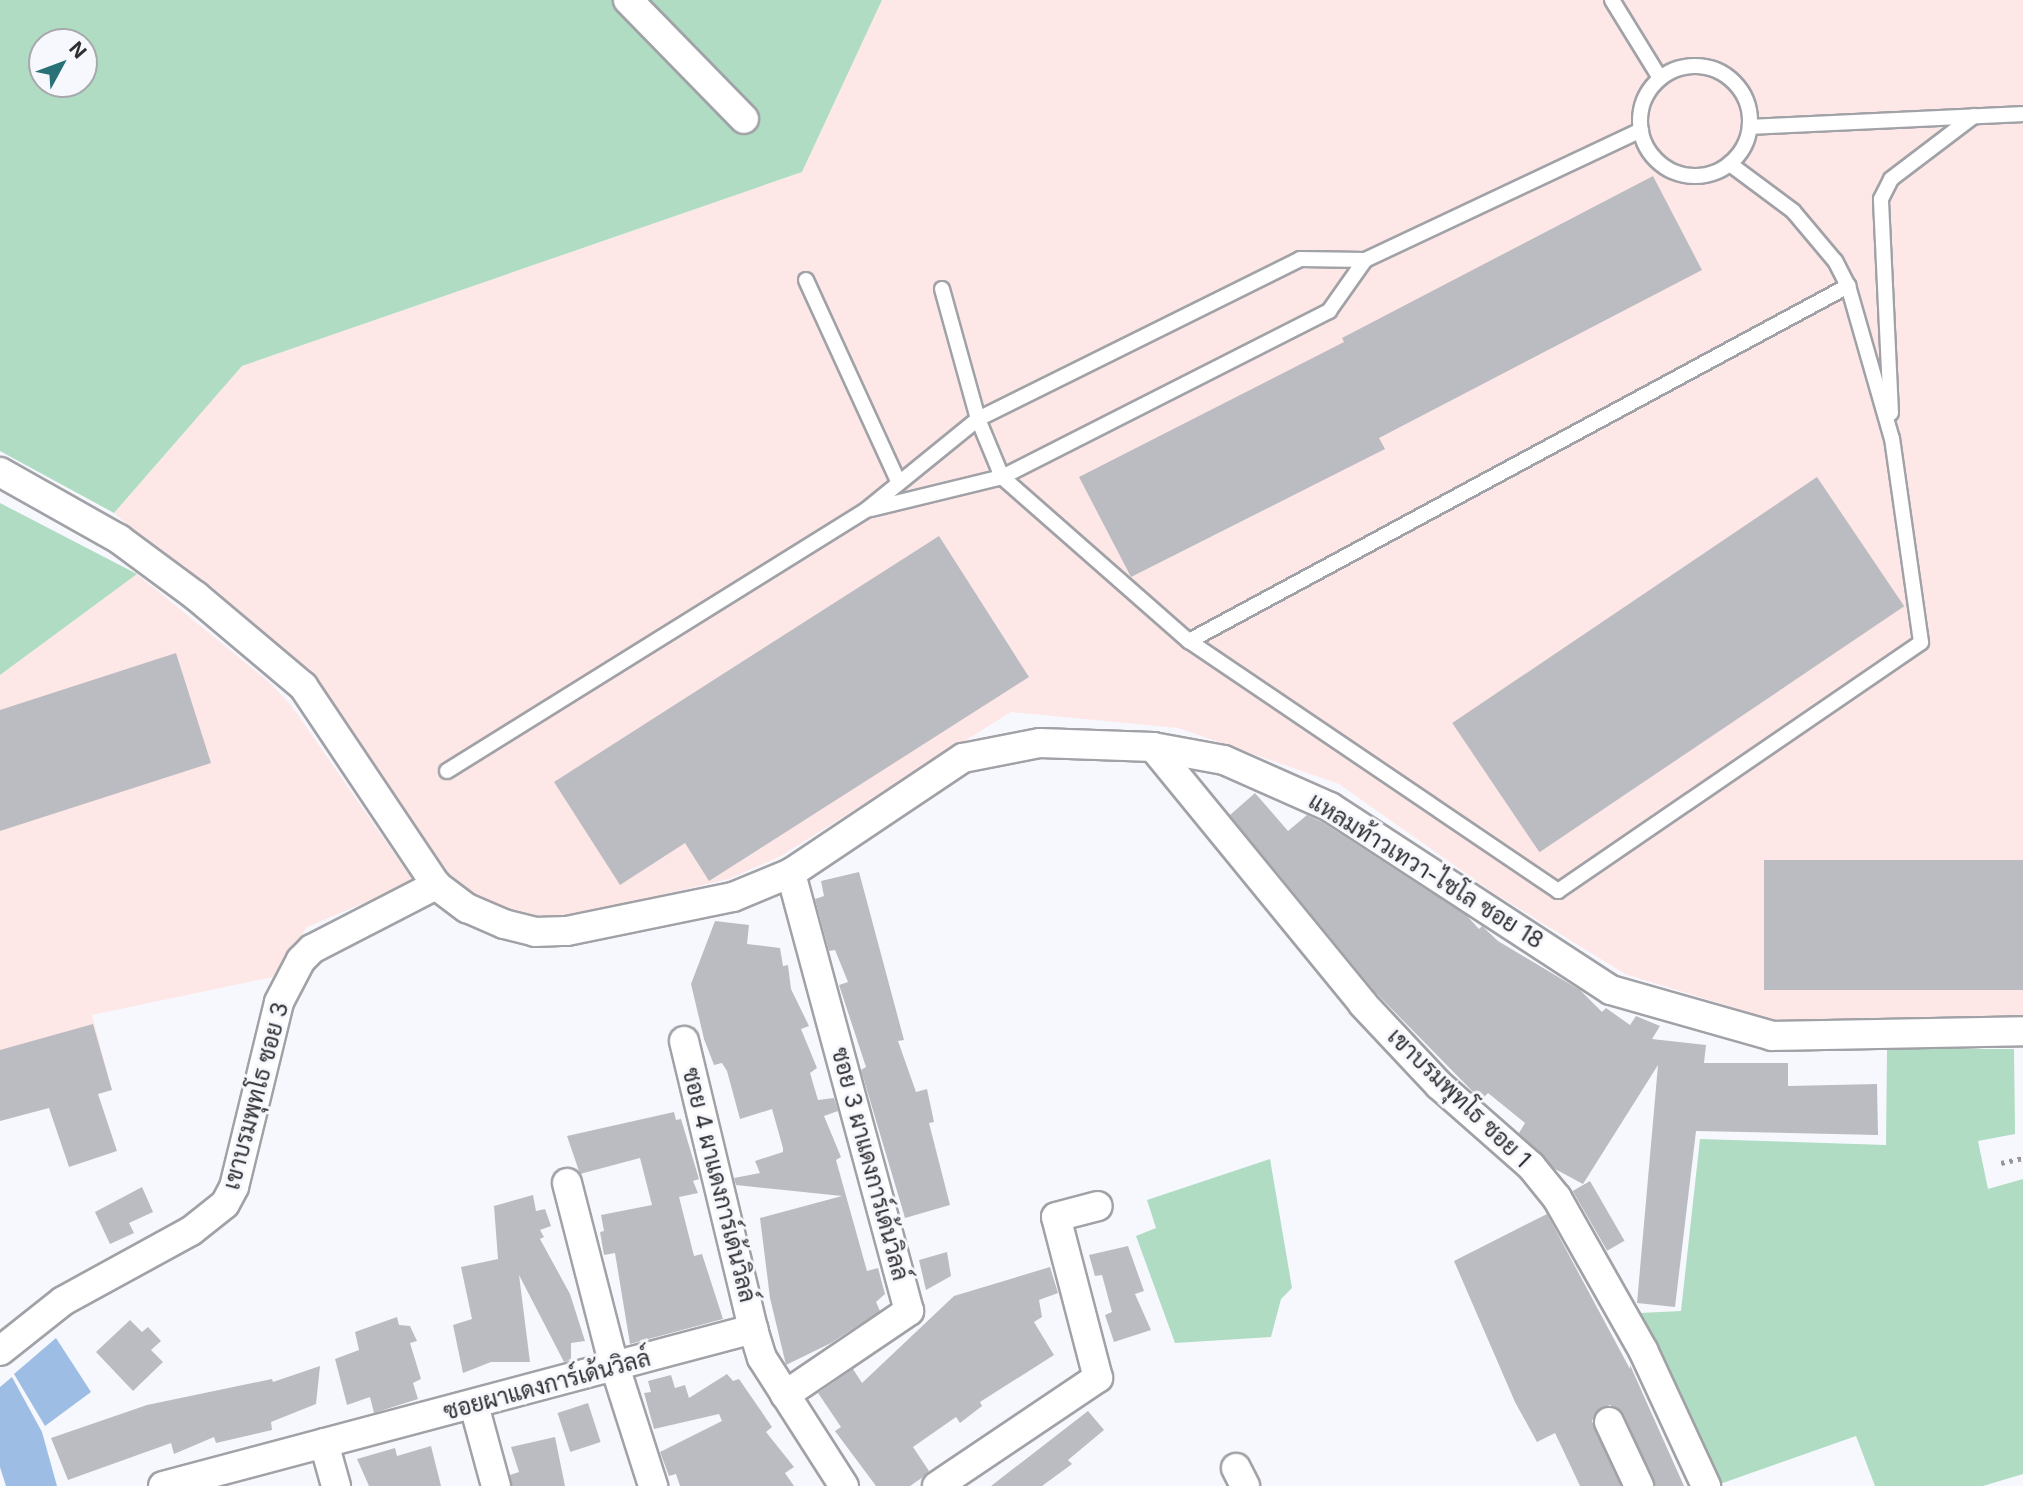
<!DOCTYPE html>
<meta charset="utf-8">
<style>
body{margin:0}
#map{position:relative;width:2023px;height:1486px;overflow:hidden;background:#f7f8fd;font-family:Inter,Sarabun,sans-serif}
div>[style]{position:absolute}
.industrial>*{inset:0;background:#fee8e7}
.green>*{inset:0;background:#afdcc2}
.water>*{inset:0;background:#9dbde5}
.building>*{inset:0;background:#bbbcc1;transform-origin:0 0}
.path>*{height:4.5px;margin-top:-2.25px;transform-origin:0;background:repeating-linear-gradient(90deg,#97979b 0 3.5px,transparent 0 8.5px)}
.roads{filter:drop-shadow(2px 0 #a1a2a7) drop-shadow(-2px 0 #a1a2a7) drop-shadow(0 2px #a1a2a7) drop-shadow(0 -2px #a1a2a7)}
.service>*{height:14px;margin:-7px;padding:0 7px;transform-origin:7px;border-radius:7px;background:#fff}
.service>.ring{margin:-7px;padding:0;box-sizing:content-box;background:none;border:14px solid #fff;border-radius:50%}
.minor>*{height:28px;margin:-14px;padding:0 14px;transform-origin:14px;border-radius:14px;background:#fff}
span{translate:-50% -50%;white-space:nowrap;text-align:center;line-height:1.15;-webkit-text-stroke:6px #f7f8fd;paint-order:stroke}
.street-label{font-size:23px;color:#303032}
.north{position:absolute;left:28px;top:28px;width:70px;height:70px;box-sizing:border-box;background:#f7f8fd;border:2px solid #a7a8ac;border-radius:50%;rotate:49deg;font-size:19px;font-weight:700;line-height:28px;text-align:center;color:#303032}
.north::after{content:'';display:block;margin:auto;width:24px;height:32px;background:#287277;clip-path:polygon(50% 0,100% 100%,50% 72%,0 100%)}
</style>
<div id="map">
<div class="industrial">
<i style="clip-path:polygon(882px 0,2023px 0,2023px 1021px,1773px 1020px,1625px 974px,1492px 892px,1339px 784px,1178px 728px,1011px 712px,781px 856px,729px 879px,546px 922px,473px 896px,457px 884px,358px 750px,196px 585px,114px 513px,242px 366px,802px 172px)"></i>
<i style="clip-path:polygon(137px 574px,268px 681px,291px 705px,414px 882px,307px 927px,273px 977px,92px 1015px,112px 1090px,0 1121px,0 675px)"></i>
</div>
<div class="green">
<i style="clip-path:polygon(evenodd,0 0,882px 0,802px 172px,242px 366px,114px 513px,0 451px,0 0,42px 42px,84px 42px,84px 84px,42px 84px,42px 42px)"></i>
<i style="clip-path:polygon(0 503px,137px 574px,0 675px)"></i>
<i style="clip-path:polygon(1887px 1049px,2014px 1049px,2015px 1134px,1978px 1141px,1988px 1189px,2023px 1179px,2023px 1474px,1983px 1486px,1875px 1486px,1856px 1436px,1717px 1485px,1640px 1313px,1681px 1311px,1700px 1139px,1886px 1145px)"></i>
<i style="clip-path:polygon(1270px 1159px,1292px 1288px,1281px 1299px,1271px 1337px,1175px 1343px,1136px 1236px,1156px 1228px,1147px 1200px)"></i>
</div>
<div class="water">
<i style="clip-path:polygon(56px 1338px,91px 1392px,45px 1426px,14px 1374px)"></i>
<i style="clip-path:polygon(12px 1377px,42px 1432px,57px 1486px,6px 1486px,0 1467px,0 1387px)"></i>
</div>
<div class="building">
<i style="clip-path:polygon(1653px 176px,1702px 270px,1379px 438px,1385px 449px,1131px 577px,1079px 477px,1344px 342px,1342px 338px)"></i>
<i style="left:1817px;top:477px;width:156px;height:440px;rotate:56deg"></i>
<i style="clip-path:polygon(939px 536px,1029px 677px,709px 881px,685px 843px,620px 885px,554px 782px)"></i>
<i style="clip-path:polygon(176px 653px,211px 763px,0 831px,0 710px)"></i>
<i style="clip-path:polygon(1255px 793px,1288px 831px,1307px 815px,1322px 822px,1467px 916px,1479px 929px,1482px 926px,1498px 941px,1580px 990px,1602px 1012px,1606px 1008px,1630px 1025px,1636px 1016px,1660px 1026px,1652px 1039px,1706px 1045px,1704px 1063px,1788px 1063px,1788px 1086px,1877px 1084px,1878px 1135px,1696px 1131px,1675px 1307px,1637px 1303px,1658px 1065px,1583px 1184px,1555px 1169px,1519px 1133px,1525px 1123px,1488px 1093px,1481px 1100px,1376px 993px,1230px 815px)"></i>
<i style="left:2023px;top:860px;width:130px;height:259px;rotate:90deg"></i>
<i style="clip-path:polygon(859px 872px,904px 1040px,898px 1041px,916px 1092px,927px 1089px,934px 1122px,929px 1123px,950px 1205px,905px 1218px,861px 1070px,866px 1067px,839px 985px,848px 982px,835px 950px,829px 951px,815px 899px,824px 896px,821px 881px)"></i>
<i style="clip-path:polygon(715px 921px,749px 925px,747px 944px,780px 948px,783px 966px,788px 965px,791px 989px,809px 1026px,801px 1029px,817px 1068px,810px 1073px,818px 1100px,834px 1098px,838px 1111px,824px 1116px,841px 1157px,836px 1160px,867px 1271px,878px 1268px,885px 1294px,876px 1302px,880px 1311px,831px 1343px,786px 1365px,770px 1298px,760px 1218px,842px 1196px,736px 1185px,734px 1178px,760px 1173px,755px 1161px,783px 1152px,783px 1148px,772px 1109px,740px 1119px,727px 1071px,722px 1063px,714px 1065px,704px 1039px,691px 984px)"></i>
<i style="clip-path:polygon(93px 1024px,112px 1090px,98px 1094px,117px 1151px,69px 1167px,49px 1108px,0 1121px,0 1050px)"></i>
<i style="clip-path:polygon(674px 1112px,676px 1120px,681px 1119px,699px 1179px,693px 1181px,698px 1193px,679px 1197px,694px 1256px,702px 1254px,723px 1319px,630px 1344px,615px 1253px,604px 1255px,600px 1232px,604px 1231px,601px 1215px,652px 1205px,640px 1158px,580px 1174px,567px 1136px)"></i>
<i style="left:1590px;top:1181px;width:69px;height:20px;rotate:60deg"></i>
<i style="clip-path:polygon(142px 1187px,153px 1212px,129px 1223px,134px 1233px,110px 1244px,95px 1212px)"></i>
<i style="clip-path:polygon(533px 1195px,536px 1211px,545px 1209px,551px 1226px,540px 1230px,544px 1237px,540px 1239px,570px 1294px,585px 1341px,571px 1343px,571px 1360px,564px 1362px,519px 1275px,530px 1362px,491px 1362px,463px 1373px,453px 1325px,472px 1319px,461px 1267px,498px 1259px,494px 1206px)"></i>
<i style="clip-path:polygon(1547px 1214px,1630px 1369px,1630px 1365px,1684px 1486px,1655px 1486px,1624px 1415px,1610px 1405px,1596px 1412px,1592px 1421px,1621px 1486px,1580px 1486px,1555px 1433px,1537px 1442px,1515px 1402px,1454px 1261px)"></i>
<i style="clip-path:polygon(1128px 1246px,1144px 1291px,1135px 1294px,1151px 1330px,1114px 1342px,1105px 1315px,1112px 1312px,1102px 1275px,1095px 1276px,1089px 1255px)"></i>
<i style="clip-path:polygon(947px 1252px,951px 1276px,926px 1290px,919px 1260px)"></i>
<i style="clip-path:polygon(1050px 1267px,1058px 1293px,1039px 1300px,1042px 1317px,1034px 1322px,1054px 1355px,980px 1402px,982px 1406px,960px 1423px,956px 1417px,913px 1447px,929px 1471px,923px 1477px,910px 1486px,876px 1486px,835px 1431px,841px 1427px,818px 1393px,853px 1369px,862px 1383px,954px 1296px)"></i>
<i style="clip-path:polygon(397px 1317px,399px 1325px,410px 1326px,417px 1341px,410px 1343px,421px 1379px,413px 1383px,418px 1399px,374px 1413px,370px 1397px,347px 1405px,335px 1359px,359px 1350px,355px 1332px)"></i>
<i style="clip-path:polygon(130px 1320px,142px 1332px,148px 1327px,161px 1341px,151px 1350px,163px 1362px,133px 1391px,96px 1352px)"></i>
<i style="clip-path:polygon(320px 1366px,316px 1404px,271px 1422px,272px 1430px,216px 1443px,214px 1437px,174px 1454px,171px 1443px,68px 1480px,51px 1438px,147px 1405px,272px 1379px,273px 1382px)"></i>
<i style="clip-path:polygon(727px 1374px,733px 1381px,739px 1379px,772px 1427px,766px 1432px,794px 1467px,785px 1473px,794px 1486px,680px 1486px,676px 1474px,669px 1476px,660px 1452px,722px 1421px,719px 1414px,654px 1429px,644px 1393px,651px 1392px,648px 1381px,671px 1375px,675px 1388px,685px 1385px,689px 1398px)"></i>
<i style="left:588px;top:1403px;width:41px;height:32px;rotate:72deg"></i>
<i style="clip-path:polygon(1088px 1411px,1104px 1430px,1068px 1460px,1072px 1464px,1042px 1486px,991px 1486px)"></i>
<i style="clip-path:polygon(555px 1437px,565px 1486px,512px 1486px,510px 1475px,519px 1472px,511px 1447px)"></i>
<i style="clip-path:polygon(431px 1446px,441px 1486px,369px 1486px,357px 1459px,395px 1448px,397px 1456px)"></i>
</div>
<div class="path">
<i style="left:2001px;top:1163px;width:23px;rotate:-13deg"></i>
</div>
<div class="roads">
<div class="service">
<i style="left:1612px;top:0;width:92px;rotate:58.4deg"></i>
<i class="ring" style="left:1640px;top:66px;width:96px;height:96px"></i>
<i style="left:1750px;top:127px;width:273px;rotate:-2.7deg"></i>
<i style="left:806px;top:280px;width:223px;rotate:65.4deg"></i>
<i style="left:942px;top:289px;width:135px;rotate:74.5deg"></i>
<i style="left:978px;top:419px;width:63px;rotate:67.5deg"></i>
<i style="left:1002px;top:477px;width:249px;rotate:41.3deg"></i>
<i style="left:1189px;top:641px;width:749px;rotate:-28.31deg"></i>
<i style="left:1891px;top:413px;width:214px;rotate:-92.7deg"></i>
<i style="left:1881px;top:199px;width:22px;rotate:-63deg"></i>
<i style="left:1891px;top:179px;width:104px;rotate:-37.2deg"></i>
<i style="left:871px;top:509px;width:135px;rotate:-13.7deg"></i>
<i style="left:1002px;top:477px;width:367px;rotate:-26.9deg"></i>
<i style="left:1329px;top:311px;width:62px;rotate:-54.8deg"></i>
<i style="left:1189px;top:641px;width:446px;rotate:34.1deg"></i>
<i style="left:1558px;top:891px;width:440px;rotate:-34.4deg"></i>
<i style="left:1921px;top:642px;width:205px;rotate:-98.1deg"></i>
<i style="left:1892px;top:439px;width:159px;rotate:-106deg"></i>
<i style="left:1848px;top:286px;width:28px;rotate:-117deg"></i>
<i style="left:1835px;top:261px;width:65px;rotate:-130deg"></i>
<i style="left:1793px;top:211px;width:79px;rotate:-143.3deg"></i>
<i style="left:447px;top:771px;width:494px;rotate:-31.9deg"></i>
<i style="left:866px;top:510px;width:144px;rotate:-39.1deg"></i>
<i style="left:978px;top:419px;width:360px;rotate:-26.4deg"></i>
<i style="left:1300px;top:259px;width:65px;rotate:0.9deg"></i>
<i style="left:1365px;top:260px;width:305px;rotate:-25.2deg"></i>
</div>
<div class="minor">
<i style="left:628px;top:0;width:166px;rotate:45.7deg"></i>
<i style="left:0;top:472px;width:137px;rotate:29.4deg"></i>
<i style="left:119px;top:539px;width:96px;rotate:36.5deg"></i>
<i style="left:196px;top:596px;width:140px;rotate:40.1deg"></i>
<i style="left:303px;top:686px;width:239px;rotate:56.2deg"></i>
<i style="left:436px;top:885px;width:39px;rotate:37deg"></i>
<i style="left:467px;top:908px;width:40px;rotate:23.4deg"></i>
<i style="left:504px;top:924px;width:32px;rotate:14deg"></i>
<i style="left:535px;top:932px;width:32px;rotate:-2deg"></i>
<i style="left:567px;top:931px;width:169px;rotate:-11.6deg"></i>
<i style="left:733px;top:897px;width:63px;rotate:-22.5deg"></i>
<i style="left:791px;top:873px;width:207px;rotate:-33.8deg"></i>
<i style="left:963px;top:758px;width:78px;rotate:-11deg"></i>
<i style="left:1040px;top:743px;width:113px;rotate:2deg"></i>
<i style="left:1153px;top:747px;width:72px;rotate:10.4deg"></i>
<i style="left:1224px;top:760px;width:116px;rotate:23.9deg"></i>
<i style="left:1330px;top:807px;width:335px;rotate:33.1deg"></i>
<i style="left:1611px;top:990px;width:167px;rotate:15.9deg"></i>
<i style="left:1772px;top:1036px;width:251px;rotate:-1.1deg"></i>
<i style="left:1153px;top:747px;width:332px;rotate:50.7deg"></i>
<i style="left:1363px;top:1004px;width:111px;rotate:46.8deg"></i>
<i style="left:1439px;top:1085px;width:123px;rotate:41.4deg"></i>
<i style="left:1531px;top:1166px;width:41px;rotate:50.9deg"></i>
<i style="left:1557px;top:1198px;width:175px;rotate:60.5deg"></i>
<i style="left:1643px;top:1350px;width:150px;rotate:65.1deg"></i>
<i style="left:684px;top:1041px;width:296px;rotate:76.5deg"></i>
<i style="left:567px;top:1183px;width:177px;rotate:75.6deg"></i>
<i style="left:611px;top:1354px;width:139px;rotate:72.3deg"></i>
<i style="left:0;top:1351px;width:80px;rotate:-38.4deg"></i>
<i style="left:63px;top:1301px;width:146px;rotate:-28.7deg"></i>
<i style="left:191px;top:1231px;width:43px;rotate:-38.5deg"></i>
<i style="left:225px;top:1204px;width:19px;rotate:-62deg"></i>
<i style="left:234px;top:1187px;width:190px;rotate:-76.3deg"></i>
<i style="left:279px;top:1002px;width:47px;rotate:-62.4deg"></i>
<i style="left:301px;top:960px;width:16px;rotate:-45deg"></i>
<i style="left:312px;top:949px;width:140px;rotate:-27.3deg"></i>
<i style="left:785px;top:1395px;width:150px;rotate:-34.1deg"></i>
<i style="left:909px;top:1311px;width:454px;rotate:-105.1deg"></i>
<i style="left:474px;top:1405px;width:84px;rotate:74.8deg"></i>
<i style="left:1609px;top:1422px;width:71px;rotate:64.9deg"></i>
<i style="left:324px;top:1443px;width:45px;rotate:74.4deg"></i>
<i style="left:1236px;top:1468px;width:20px;rotate:63deg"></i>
<i style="left:163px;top:1486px;width:611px;rotate:-14.9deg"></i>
<i style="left:753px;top:1329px;width:30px;rotate:73deg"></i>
<i style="left:762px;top:1358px;width:152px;rotate:57.4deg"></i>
<i style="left:937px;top:1486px;width:194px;rotate:-33.9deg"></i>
<i style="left:1098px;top:1378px;width:166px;rotate:-104.6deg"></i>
<i style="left:1056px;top:1217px;width:43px;rotate:-14.7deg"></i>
</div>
</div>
<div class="street-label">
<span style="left:1426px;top:871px;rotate:32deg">แหลมท้าวเทวา-ไซโล ซอย 18</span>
<span style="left:256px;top:1096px;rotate:-75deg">เขาบรมพุทโธ ซอย 3</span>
<span style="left:1459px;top:1098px;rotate:44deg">เขาบรมพุทโธ ซอย 1</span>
<span style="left:870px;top:1164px;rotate:75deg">ซอย 3 ผาแดงการ์เด้นวิลล์</span>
<span style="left:719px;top:1185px;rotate:76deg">ซอย 4 ผาแดงการ์เด้นวิลล์</span>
<span style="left:547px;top:1385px;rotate:-15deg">ซอยผาแดงการ์เด้นวิลล์</span>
</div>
<div class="north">N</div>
</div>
